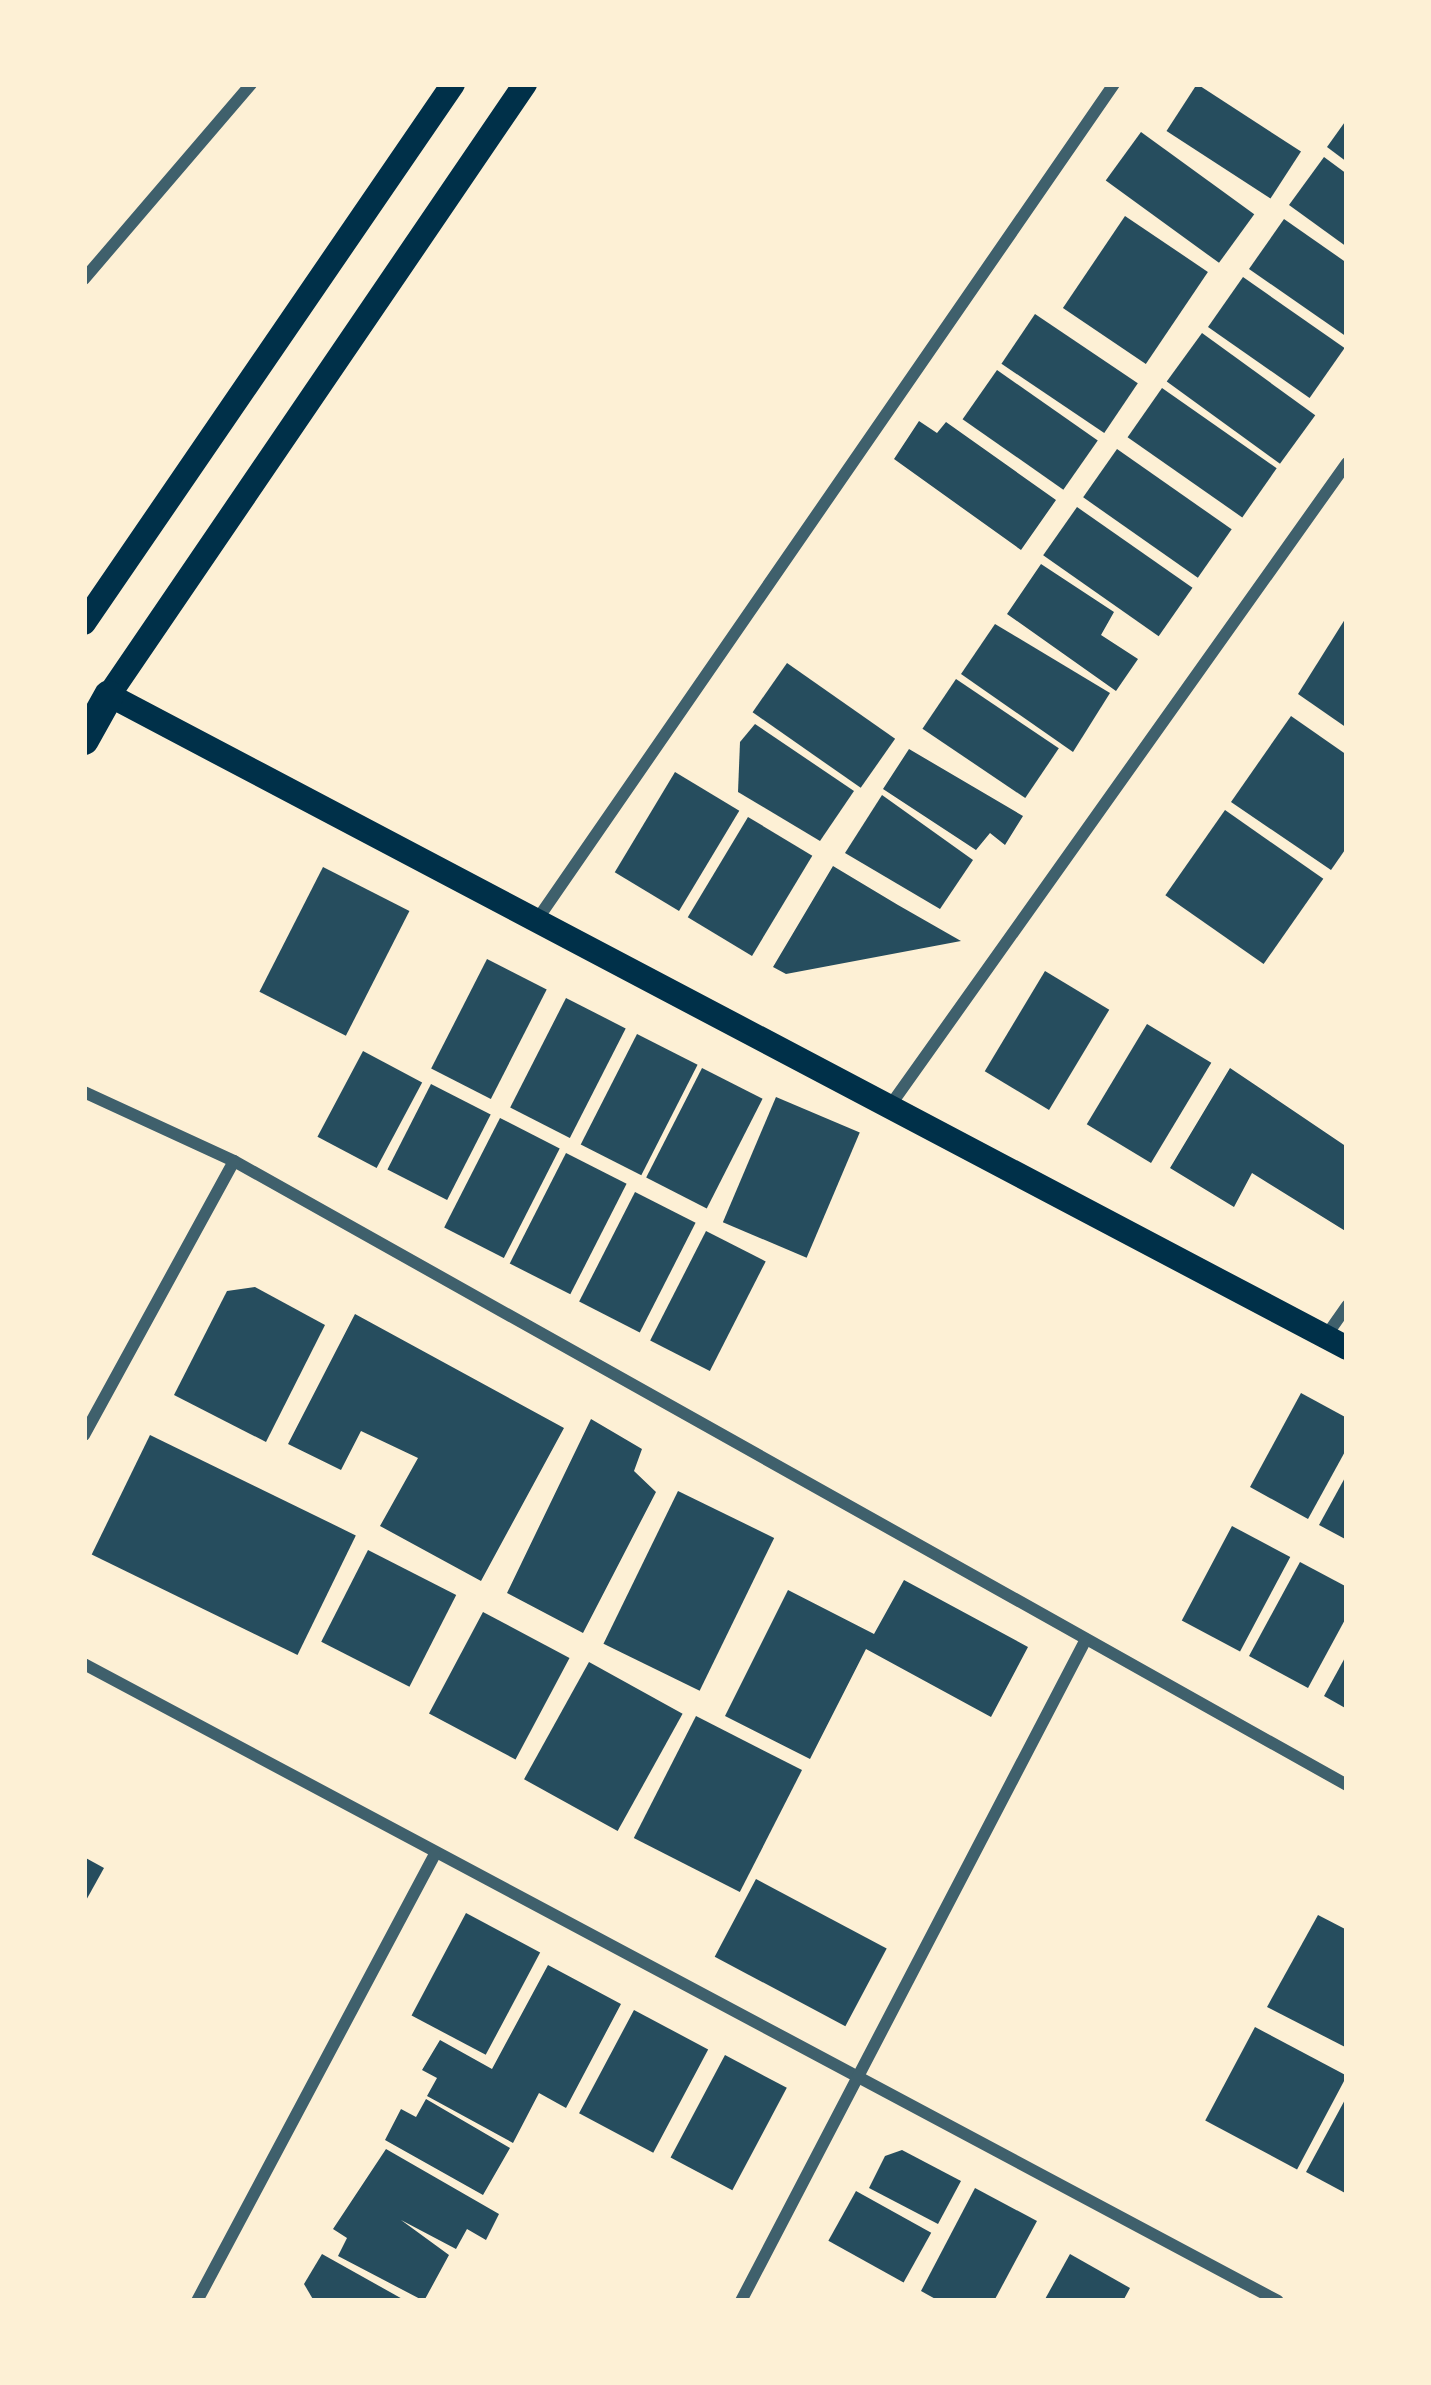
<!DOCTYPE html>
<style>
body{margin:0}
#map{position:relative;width:1431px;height:2385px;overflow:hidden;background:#fdf0d5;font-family:Inter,sans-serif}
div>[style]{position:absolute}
.building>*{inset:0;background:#264d5e;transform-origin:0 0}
.minor>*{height:12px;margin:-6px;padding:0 6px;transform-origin:6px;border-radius:6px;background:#3f606c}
.secondary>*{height:24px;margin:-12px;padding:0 12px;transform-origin:12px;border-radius:12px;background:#003049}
.primary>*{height:30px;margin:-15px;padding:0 15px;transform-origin:15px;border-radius:15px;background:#003049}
span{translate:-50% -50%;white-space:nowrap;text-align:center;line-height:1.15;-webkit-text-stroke:12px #fdf0d5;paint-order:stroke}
.frame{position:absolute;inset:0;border:87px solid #fdf0d5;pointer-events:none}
</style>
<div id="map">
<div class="building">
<i style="left:1197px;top:84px;width:124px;height:56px;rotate:33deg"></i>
<i style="clip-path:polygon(1347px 119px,1347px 162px,1327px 147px)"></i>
<i style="left:1141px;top:132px;width:140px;height:60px;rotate:36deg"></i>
<i style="clip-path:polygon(1324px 157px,1347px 174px,1347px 247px,1289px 205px)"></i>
<i style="left:1125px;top:216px;width:100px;height:111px;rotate:34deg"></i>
<i style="clip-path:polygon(1284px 219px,1347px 263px,1347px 337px,1249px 269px)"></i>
<i style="left:1243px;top:277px;width:124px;height:61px;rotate:35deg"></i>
<i style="left:1035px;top:314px;width:124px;height:60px;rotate:34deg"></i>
<i style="left:1202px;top:333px;width:140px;height:60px;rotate:36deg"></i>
<i style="left:997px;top:370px;width:123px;height:60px;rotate:35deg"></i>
<i style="left:1162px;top:388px;width:140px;height:60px;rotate:35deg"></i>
<i style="clip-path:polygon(919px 421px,937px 433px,946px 422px,1056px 500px,1021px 550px,894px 459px)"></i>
<i style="left:1117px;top:449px;width:140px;height:59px;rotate:35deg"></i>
<i style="left:1077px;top:507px;width:141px;height:59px;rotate:35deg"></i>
<i style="clip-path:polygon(1041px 564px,1114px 612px,1101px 635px,1138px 659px,1116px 691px,1007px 614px)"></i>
<i style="clip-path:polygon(1347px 616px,1347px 728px,1298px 694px)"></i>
<i style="clip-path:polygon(995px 624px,1110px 693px,1073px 752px,961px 674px)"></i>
<i style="left:787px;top:663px;width:132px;height:60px;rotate:35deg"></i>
<i style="left:956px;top:679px;width:124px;height:60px;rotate:34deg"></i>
<i style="clip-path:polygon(1291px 716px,1347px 755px,1347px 847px,1331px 870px,1231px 802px)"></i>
<i style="clip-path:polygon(755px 724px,854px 791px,820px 841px,738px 792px,740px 742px)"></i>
<i style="clip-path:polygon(909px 749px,1023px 816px,1005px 845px,990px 833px,976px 850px,883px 789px)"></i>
<i style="left:675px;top:772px;width:75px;height:117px;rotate:31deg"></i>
<i style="clip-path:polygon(882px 795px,973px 860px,940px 909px,845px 853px)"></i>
<i style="left:1225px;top:810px;width:120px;height:104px;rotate:35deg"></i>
<i style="left:748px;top:817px;width:75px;height:117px;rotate:31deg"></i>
<i style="clip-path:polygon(833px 866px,898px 905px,961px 941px,786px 974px,773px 967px)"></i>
<i style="left:323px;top:867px;width:97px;height:140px;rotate:27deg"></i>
<i style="left:487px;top:959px;width:67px;height:123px;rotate:27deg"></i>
<i style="left:1045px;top:971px;width:75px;height:117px;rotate:31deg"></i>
<i style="left:566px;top:998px;width:67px;height:123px;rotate:27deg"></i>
<i style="left:1147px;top:1024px;width:75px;height:117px;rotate:31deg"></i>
<i style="left:637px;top:1034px;width:68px;height:124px;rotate:27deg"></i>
<i style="left:363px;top:1051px;width:67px;height:97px;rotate:28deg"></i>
<i style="left:702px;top:1068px;width:68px;height:123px;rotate:27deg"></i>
<i style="clip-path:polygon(1230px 1068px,1347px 1147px,1347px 1232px,1252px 1173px,1234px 1207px,1170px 1168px)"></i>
<i style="left:431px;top:1084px;width:67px;height:96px;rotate:27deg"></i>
<i style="left:776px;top:1097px;width:91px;height:136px;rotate:23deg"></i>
<i style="left:500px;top:1118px;width:67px;height:123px;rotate:27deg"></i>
<i style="left:566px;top:1153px;width:68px;height:124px;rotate:27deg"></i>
<i style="left:635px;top:1192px;width:68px;height:123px;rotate:27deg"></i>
<i style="left:706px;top:1231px;width:67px;height:123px;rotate:27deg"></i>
<i style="clip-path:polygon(255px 1287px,325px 1325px,266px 1442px,174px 1395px,227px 1291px)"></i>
<i style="clip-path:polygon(355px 1314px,564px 1428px,481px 1581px,380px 1526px,418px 1458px,361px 1431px,341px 1470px,288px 1444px)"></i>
<i style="clip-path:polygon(1301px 1393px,1347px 1418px,1347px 1448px,1308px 1519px,1250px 1487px)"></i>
<i style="clip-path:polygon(591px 1419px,642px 1449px,634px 1471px,656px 1492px,583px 1633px,507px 1593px)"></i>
<i style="left:150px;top:1435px;width:229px;height:133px;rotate:26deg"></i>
<i style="clip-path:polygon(1347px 1474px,1347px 1540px,1319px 1525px)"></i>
<i style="left:678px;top:1491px;width:107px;height:170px;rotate:26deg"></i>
<i style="left:1232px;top:1526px;width:66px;height:107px;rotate:28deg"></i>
<i style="left:368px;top:1550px;width:99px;height:103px;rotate:27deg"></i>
<i style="clip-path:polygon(1300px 1562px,1347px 1587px,1347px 1616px,1308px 1688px,1249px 1656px)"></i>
<i style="clip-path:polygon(904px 1580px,1028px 1647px,991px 1717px,866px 1649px,810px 1759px,725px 1716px,788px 1590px,874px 1634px)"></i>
<i style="left:483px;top:1612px;width:98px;height:115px;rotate:28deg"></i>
<i style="clip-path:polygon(1347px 1654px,1347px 1709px,1324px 1696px)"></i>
<i style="left:589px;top:1662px;width:107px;height:134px;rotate:29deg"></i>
<i style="left:696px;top:1716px;width:119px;height:137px;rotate:27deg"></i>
<i style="clip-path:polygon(84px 1857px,104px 1868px,84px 1904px)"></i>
<i style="left:756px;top:1879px;width:148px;height:88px;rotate:28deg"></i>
<i style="left:466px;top:1913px;width:84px;height:116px;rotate:28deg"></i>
<i style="clip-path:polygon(1318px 1915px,1347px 1930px,1347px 2048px,1267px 2007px)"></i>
<i style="clip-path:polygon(548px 1965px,621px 2004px,566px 2108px,539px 2093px,513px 2143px,427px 2096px,437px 2078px,422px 2070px,440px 2040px,492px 2069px)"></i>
<i style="left:634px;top:2010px;width:84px;height:117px;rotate:28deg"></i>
<i style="left:1255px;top:2027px;width:104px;height:106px;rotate:28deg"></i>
<i style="left:725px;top:2055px;width:70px;height:116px;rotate:28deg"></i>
<i style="clip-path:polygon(1347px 2096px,1347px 2194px,1306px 2172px)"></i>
<i style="clip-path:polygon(426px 2099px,510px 2148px,483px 2195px,385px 2140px,401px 2109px,416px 2117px)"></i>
<i style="clip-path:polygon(386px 2149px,499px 2214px,486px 2240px,467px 2229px,456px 2249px,401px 2220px,449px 2255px,424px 2301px,338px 2256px,347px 2238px,333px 2229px)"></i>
<i style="clip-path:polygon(902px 2150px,961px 2181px,938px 2224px,869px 2188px,885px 2156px)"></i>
<i style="clip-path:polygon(975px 2188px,1037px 2221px,994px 2301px,939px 2301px,921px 2291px)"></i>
<i style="left:856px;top:2191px;width:86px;height:57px;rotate:29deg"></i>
<i style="clip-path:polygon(322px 2254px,406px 2301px,314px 2301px,304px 2284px)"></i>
<i style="clip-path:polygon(1070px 2254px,1130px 2288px,1123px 2301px,1044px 2301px)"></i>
</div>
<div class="minor">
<i style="left:84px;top:279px;width:257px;rotate:-49.4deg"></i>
<i style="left:541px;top:914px;width:1009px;rotate:-55.38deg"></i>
<i style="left:84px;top:1092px;width:165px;rotate:24.7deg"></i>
<i style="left:234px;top:1161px;width:1276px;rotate:29.28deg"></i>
<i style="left:892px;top:1103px;width:785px;rotate:-54.59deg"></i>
<i style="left:1326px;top:1336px;width:37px;rotate:-55deg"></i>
<i style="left:84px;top:1435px;width:312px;rotate:-61.3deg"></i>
<i style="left:84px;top:1664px;width:1353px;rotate:28.08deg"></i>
<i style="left:197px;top:2301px;width:506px;rotate:-61.97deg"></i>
<i style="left:741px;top:2301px;width:744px;rotate:-62.47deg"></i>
</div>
<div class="secondary">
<i style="left:525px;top:84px;width:739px;rotate:124.25deg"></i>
<i style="left:109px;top:695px;width:1400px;rotate:27.81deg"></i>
<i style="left:84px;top:623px;width:653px;rotate:-55.6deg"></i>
</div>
<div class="primary">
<i style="left:84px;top:740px;width:51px;rotate:-60.9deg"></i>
</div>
<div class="frame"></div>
</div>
